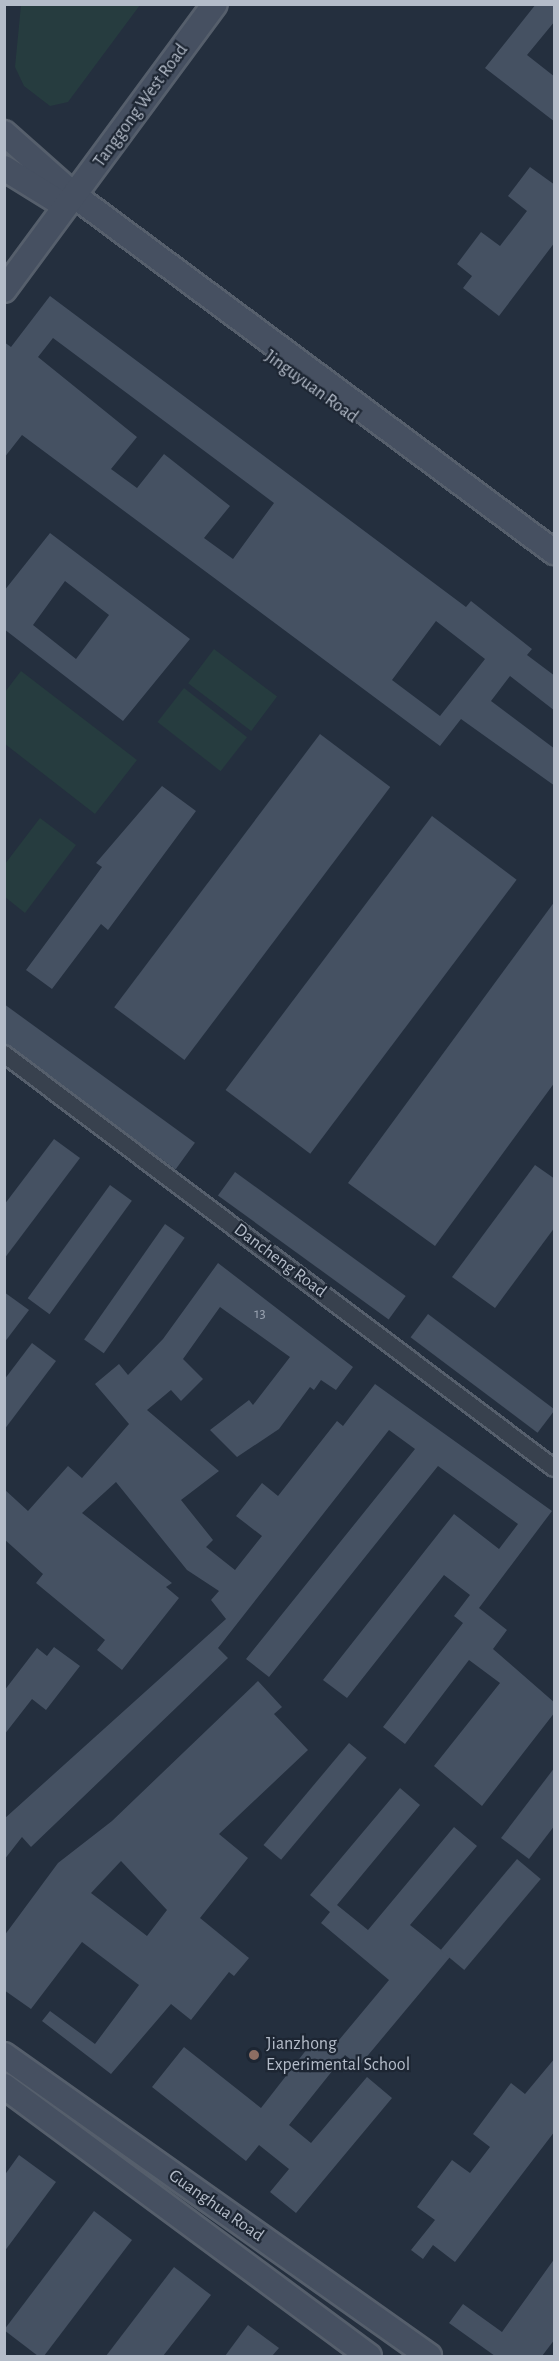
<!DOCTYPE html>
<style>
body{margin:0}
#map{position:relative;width:559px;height:2361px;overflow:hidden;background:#242f3e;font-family:"Alegreya Sans",sans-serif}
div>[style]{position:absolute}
.green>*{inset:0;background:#263c3f;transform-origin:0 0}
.building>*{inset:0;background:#455162;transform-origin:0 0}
.roads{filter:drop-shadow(2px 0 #565f6c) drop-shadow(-2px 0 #565f6c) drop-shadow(0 2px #565f6c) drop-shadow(0 -2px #565f6c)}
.minor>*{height:16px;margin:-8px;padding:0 8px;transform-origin:8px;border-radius:8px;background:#38414e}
.secondary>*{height:24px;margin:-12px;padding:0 12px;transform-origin:12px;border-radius:12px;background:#465061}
.dots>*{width:16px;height:16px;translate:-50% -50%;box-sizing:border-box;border:3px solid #1d2633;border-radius:50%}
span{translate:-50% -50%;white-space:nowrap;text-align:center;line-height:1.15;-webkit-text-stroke:4.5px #1d2633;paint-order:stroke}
.number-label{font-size:15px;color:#98a1af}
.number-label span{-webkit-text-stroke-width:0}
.street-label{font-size:18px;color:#b4bcc9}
.poi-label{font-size:18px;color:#b4bcc9}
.left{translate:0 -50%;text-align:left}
.frame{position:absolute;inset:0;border:6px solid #b4bcc9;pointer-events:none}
</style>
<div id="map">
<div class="green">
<i style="clip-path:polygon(21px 5px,21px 4px,140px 5px,68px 102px,50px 106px,24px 86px,15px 67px)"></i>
<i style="left:214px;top:649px;width:79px;height:43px;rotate:37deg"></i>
<i style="clip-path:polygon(21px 671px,137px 760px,95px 814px,5px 744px,5px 692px)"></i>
<i style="left:184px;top:688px;width:80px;height:43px;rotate:38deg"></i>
<i style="clip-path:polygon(40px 818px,76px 845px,25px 913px,5px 897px,5px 864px)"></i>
</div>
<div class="building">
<i style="clip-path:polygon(536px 4px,555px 4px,555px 21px,527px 55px,555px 77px,555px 122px,485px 68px)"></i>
<i style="clip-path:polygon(530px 167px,555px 185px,555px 242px,499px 316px,463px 288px,472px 276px,457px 264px,481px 232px,500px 246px,527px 211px,508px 196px)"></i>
<i style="clip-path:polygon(evenodd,50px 296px,466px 607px,471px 601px,532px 649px,527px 655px,555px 676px,555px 711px,510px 676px,491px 701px,555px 749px,555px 786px,461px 719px,440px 746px,22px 435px,4px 458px,4px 342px,11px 347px,50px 296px,53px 338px,274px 503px,233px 559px,204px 538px,230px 506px,164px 454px,137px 488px,111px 469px,137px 437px,38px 357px,53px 338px,50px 296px,436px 621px,485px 659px,440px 716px,392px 680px,436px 621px)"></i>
<i style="clip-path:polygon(evenodd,50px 533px,190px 639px,123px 721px,4px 629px,4px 591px,50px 533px,65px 581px,109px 615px,76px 659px,33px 625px,65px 581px)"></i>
<i style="left:320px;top:734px;width:88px;height:342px;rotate:37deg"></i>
<i style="clip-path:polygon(162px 786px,196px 811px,108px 930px,101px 924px,52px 989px,26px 970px,102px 867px,96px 863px)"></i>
<i style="left:432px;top:816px;width:106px;height:343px;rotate:37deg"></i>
<i style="clip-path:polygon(555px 901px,555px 1082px,435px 1246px,348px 1183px)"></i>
<i style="left:4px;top:1004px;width:236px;height:33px;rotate:36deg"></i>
<i style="clip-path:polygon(54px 1139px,80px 1158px,4px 1259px,4px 1205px)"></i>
<i style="clip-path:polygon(535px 1165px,555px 1179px,555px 1227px,495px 1308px,452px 1277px)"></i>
<i style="left:235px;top:1172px;width:211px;height:29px;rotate:36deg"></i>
<i style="left:110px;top:1185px;width:27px;height:140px;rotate:36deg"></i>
<i style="left:165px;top:1224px;width:24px;height:141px;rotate:35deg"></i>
<i style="clip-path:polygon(218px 1263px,353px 1367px,336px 1390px,321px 1380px,314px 1390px,310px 1387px,279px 1429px,237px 1457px,210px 1430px,249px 1400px,253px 1405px,290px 1357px,220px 1307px,183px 1359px,203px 1379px,181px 1401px,171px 1390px,147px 1410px,219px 1471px,181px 1500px,213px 1540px,206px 1547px,235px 1570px,262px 1536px,236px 1516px,262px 1483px,278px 1496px,337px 1421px,343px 1426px,375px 1384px,552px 1511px,479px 1608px,507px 1630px,493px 1649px,555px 1703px,555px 1712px,482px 1806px,434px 1766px,500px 1683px,469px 1660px,405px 1744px,383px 1727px,463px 1623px,454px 1616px,470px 1595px,444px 1575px,347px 1698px,323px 1680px,454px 1514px,499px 1549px,518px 1524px,438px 1466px,269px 1677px,246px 1659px,415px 1449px,389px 1430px,218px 1648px,228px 1658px,31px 1847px,22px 1837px,4px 1860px,4px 1819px,226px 1619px,211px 1600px,219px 1591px,187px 1570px,116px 1482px,82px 1513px,172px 1583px,166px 1587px,179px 1598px,122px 1670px,97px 1650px,105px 1640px,36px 1583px,43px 1574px,4px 1539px,4px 1489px,28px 1511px,68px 1466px,82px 1478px,129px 1424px,95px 1384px,119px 1364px,128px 1375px,163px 1339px)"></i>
<i style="clip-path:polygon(4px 1292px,29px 1310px,4px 1343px)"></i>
<i style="left:428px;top:1314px;width:159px;height:29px;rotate:37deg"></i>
<i style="clip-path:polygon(32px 1343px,56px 1361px,4px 1430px,4px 1380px)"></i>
<i style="clip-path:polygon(54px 1647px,80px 1666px,46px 1710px,32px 1699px,4px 1735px,4px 1691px,37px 1648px,47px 1656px)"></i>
<i style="clip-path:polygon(evenodd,258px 1681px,282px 1707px,274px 1714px,308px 1750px,219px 1834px,248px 1858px,200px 1918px,249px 1958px,234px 1976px,229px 1972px,191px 2020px,171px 2004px,111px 2074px,42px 2021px,50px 2011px,95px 2044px,139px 1985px,82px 1942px,31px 2009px,4px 1990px,4px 1936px,58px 1863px,112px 1821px,258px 1681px,121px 1861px,167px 1910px,147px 1936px,91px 1893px,121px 1861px)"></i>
<i style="left:349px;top:1743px;width:23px;height:133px;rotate:40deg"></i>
<i style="clip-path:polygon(555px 1767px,555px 1825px,529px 1859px,501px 1838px)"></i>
<i style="clip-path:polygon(400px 1788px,420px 1805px,337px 1905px,368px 1930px,454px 1827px,477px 1846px,410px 1925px,450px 1957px,359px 2066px,345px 2055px,289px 2125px,311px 2143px,367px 2077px,392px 2098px,296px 2213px,270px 2192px,289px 2169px,259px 2145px,246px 2161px,152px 2087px,184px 2047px,261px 2108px,314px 2040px,329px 2052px,389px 1980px,321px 1923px,330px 1912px,310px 1895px)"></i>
<i style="left:517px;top:1859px;width:31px;height:119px;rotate:40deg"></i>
<i style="clip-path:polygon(555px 2058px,555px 2131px,455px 2262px,433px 2245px,423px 2259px,411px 2250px,435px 2220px,417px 2207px,452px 2160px,470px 2173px,490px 2147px,473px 2134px,511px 2083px,525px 2094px)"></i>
<i style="clip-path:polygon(19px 2155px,56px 2182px,4px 2252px,4px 2176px)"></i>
<i style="clip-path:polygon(94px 2211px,132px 2240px,44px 2356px,38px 2356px,4px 2330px)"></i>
<i style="clip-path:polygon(555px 2258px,555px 2339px,542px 2356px,495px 2356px,449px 2323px,463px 2304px,502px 2332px)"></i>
<i style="clip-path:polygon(174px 2267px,211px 2295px,163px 2356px,106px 2356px)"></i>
<i style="clip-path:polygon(248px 2325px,279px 2348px,272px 2356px,225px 2356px)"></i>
</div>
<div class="roads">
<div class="minor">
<i style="left:4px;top:1054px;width:688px;rotate:36.97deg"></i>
</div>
<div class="secondary">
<i style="left:4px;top:133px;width:95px;rotate:41.6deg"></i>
<i style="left:75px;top:196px;width:597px;rotate:36.62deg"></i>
<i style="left:4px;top:168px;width:68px;rotate:31.8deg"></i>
<i style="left:4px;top:290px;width:355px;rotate:-53.6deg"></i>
<i style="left:4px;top:2055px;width:521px;rotate:35.31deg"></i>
<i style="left:4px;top:2086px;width:454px;rotate:36.5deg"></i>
</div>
</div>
<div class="dots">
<i style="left:254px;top:2055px;background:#8d6e63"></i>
</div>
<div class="number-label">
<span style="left:260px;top:1314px">13</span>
</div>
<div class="street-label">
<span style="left:141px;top:106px;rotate:-54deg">Tanggong West Road</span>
<span style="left:311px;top:387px;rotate:36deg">Jinguyuan Road</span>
<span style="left:280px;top:1261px;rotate:37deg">Dancheng Road</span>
<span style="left:216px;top:2206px;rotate:35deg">Guanghua Road</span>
</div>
<div class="poi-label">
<span class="left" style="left:266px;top:2055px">Jianzhong<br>Experimental School</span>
</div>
<div class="frame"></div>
</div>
